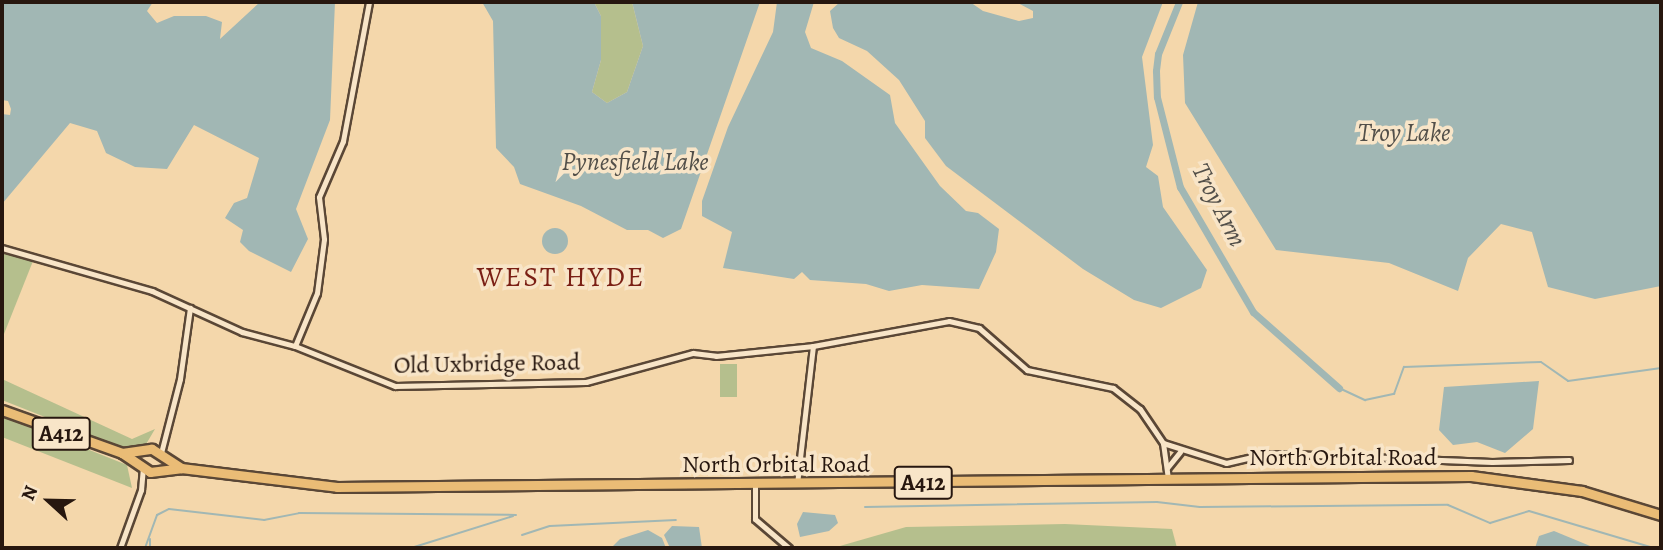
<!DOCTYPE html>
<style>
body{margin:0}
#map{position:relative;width:1663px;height:550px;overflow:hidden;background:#f4d7ab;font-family:Alegreya,serif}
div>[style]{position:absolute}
.green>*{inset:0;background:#b5bf8d;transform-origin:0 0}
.water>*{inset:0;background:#a1b7b4}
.round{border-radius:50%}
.stream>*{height:2px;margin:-1px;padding:0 1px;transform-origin:1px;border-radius:1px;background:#a1b7b4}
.canal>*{height:7px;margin:-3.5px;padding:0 3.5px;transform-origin:3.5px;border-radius:3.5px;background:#a1b7b4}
.roads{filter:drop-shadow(2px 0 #5a4736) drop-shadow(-2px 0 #5a4736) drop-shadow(0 2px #5a4736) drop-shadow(0 -2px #5a4736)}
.street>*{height:5px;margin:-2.5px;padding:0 2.5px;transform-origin:2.5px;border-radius:2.5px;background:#f8e5c8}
.primary>*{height:9px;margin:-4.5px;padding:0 4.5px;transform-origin:4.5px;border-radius:4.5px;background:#eabc76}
span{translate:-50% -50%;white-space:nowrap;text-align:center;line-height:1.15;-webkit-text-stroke:7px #f8e5c8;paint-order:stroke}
.shield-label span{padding:2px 5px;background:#f8e5c8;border:2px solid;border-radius:5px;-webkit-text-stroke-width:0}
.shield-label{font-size:23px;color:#27170f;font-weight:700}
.street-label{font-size:24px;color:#27170f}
.water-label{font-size:26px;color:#524f49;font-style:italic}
.quarter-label{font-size:28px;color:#7a1f14;letter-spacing:2px}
.frame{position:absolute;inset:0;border:4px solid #27170f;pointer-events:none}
.north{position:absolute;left:14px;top:466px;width:70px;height:70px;-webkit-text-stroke:5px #f8e5c8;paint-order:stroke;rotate:292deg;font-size:19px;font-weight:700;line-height:28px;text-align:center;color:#27170f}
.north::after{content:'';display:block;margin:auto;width:24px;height:32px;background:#27170f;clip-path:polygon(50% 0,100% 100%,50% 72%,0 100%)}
</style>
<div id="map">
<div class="green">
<i style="clip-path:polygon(594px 2px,632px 2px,643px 46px,627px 92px,607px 103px,592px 92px,601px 60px,601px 16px)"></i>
<i style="clip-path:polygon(2px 252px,33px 261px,2px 339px)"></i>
<i style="left:720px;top:364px;width:17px;height:33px"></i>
<i style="clip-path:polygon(2px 379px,132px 439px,155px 429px,145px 446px,118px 446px,2px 400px)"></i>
<i style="clip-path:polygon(2px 415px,127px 465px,132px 488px,2px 437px)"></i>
<i style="clip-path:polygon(1065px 524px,1172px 529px,1177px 548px,833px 548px,906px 527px)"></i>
</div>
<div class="water">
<i style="clip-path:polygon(2px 2px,153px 2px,147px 11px,157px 23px,174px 16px,206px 16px,222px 22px,220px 39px,260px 2px,335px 2px,330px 120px,296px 209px,308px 239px,291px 272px,249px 251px,240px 242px,243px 230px,225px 218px,234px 203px,247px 198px,259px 158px,194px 125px,167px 169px,135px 167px,106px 153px,97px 131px,70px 123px,2px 204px,2px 114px,10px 115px,11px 109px,8px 101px,2px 100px)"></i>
<i style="clip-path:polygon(482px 2px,594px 2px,601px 16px,601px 60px,592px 92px,607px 103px,627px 92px,643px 46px,632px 2px,760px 2px,681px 229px,663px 238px,648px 230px,627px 230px,581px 206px,520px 184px,514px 167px,496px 148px,493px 21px)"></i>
<i style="clip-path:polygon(777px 2px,814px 2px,805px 32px,811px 48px,842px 61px,890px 95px,895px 123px,940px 186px,966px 211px,978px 213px,999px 229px,996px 252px,979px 289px,922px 285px,889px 291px,866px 284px,810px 280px,802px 272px,794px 279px,723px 268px,732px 232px,702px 216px,702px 201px,728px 127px,773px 32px)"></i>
<i style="clip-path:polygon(840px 2px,970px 2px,983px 11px,1019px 21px,1033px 18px,1033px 11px,1016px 2px,1163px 2px,1142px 57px,1153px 145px,1146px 167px,1158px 176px,1163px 207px,1207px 270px,1201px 288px,1161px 308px,1134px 300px,1083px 269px,946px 166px,925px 138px,925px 121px,899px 80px,867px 51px,839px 38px,833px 28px,830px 11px)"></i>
<i style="clip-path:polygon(1198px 2px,1661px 2px,1661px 286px,1595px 299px,1548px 287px,1532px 232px,1501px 224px,1468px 258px,1458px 291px,1389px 263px,1276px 250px,1185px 103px,1183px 55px)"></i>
<i class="round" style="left:542px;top:228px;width:26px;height:26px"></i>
<i style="clip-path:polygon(1539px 381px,1533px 429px,1505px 453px,1477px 442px,1453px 445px,1439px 430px,1444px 387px)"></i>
<i style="clip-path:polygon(803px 512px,835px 515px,838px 523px,829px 531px,800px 537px,797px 524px)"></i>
<i style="clip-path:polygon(672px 526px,699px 527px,702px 548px,670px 548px,664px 535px)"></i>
<i style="clip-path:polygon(648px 530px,662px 538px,666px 548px,611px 548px,620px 539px)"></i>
<i style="clip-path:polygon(1554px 531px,1595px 548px,1535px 548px,1539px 536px)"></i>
</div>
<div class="stream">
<i style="left:1339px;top:388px;width:29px;rotate:25deg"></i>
<i style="left:1365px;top:400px;width:30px;rotate:-12deg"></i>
<i style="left:1394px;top:394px;width:29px;rotate:-70deg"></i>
<i style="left:1404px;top:367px;width:137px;rotate:-2.1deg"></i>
<i style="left:1541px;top:362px;width:33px;rotate:35deg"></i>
<i style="left:1568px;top:381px;width:94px;rotate:-8deg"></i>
<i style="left:865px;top:507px;width:292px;rotate:-1deg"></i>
<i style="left:1157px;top:502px;width:43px;rotate:6.6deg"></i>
<i style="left:1200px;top:507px;width:248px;rotate:-0.5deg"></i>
<i style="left:1448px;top:505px;width:46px;rotate:23.2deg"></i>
<i style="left:1490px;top:523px;width:41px;rotate:-17.1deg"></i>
<i style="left:1529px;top:511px;width:130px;rotate:16.5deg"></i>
<i style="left:522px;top:535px;width:29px;rotate:-18deg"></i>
<i style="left:550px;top:526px;width:126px;rotate:-2.7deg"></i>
<i style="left:150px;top:539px;width:9px;rotate:90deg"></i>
<i style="left:145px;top:548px;width:35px;rotate:-70deg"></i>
<i style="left:157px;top:515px;width:13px;rotate:-27deg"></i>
<i style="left:169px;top:509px;width:96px;rotate:6.6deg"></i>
<i style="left:264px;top:520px;width:36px;rotate:-11deg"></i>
<i style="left:299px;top:513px;width:217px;rotate:0.5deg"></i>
<i style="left:411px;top:548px;width:107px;rotate:-17.4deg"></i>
</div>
<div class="canal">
<i style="left:1179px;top:2px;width:56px;rotate:112deg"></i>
<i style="left:1158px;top:54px;width:17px;rotate:97deg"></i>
<i style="left:1156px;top:71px;width:26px;rotate:88deg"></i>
<i style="left:1157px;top:97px;width:93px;rotate:75.7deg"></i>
<i style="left:1180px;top:187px;width:145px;rotate:59.7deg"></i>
<i style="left:1253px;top:312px;width:115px;rotate:41.5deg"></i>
</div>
<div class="roads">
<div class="street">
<i style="left:2px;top:248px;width:156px;rotate:16deg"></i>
<i style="left:152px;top:291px;width:99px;rotate:24.5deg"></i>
<i style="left:242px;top:332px;width:55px;rotate:14.8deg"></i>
<i style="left:295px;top:346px;width:108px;rotate:21.8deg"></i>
<i style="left:395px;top:386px;width:191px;rotate:-1.2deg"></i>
<i style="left:586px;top:382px;width:111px;rotate:-15.2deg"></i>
<i style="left:693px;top:353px;width:23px;rotate:7deg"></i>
<i style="left:716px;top:356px;width:98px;rotate:-5.9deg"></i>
<i style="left:813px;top:346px;width:138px;rotate:-10.4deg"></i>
<i style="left:949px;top:321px;width:31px;rotate:13deg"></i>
<i style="left:979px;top:328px;width:64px;rotate:41.2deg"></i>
<i style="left:1027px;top:370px;width:88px;rotate:11.8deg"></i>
<i style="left:1113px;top:388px;width:34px;rotate:38deg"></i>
<i style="left:1140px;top:409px;width:41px;rotate:55.9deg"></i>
<i style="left:1163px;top:443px;width:36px;rotate:82deg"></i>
<i style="left:295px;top:346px;width:57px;rotate:-67.5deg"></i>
<i style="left:317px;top:293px;width:54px;rotate:-82.6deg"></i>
<i style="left:324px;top:239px;width:42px;rotate:-96.8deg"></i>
<i style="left:319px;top:197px;width:61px;rotate:-66.8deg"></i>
<i style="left:343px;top:141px;width:141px;rotate:-79.4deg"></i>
<i style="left:1163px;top:443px;width:66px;rotate:17.6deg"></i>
<i style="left:1226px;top:463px;width:36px;rotate:-13deg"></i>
<i style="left:1261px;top:455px;width:29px;rotate:-2deg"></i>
<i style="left:1290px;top:454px;width:202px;rotate:2.3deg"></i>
<i style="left:1492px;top:462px;width:77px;rotate:-1.5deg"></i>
<i style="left:161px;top:453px;width:76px;rotate:-75.6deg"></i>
<i style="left:180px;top:379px;width:72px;rotate:-82deg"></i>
<i style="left:1167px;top:468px;width:21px;rotate:-51deg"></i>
<i style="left:797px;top:484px;width:139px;rotate:-83.4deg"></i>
<i style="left:755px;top:485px;width:34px;rotate:90deg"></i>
<i style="left:755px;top:519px;width:45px;rotate:40.5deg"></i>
<i style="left:120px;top:548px;width:62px;rotate:-70.1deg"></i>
<i style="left:141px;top:490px;width:22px;rotate:-85deg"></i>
</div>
<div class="primary">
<i style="left:2px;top:410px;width:127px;rotate:19.7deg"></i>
<i style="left:122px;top:453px;width:34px;rotate:34deg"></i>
<i style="left:150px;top:472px;width:31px;rotate:-7deg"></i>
<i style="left:181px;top:468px;width:157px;rotate:6.9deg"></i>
<i style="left:337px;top:487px;width:1134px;rotate:-0.56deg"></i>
<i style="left:1471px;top:476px;width:112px;rotate:7.7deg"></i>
<i style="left:1582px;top:491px;width:83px;rotate:16.9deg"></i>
<i style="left:122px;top:453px;width:30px;rotate:-8deg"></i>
<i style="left:152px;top:449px;width:35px;rotate:33deg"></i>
</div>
</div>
<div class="shield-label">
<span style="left:61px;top:434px">A412</span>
<span style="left:923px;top:483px">A412</span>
</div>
<div class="street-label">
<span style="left:487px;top:364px;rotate:-1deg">Old Uxbridge Road</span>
<span style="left:1343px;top:458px">North Orbital Road</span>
<span style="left:776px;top:465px">North Orbital Road</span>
</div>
<div class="water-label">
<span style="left:1404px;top:133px">Troy Lake</span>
<span style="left:635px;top:162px">Pynesfield Lake</span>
<span style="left:1219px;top:205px;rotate:63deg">Troy Arm</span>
</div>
<div class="quarter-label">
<span style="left:561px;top:277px">WEST HYDE</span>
</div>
<div class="frame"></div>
<div class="north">N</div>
</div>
